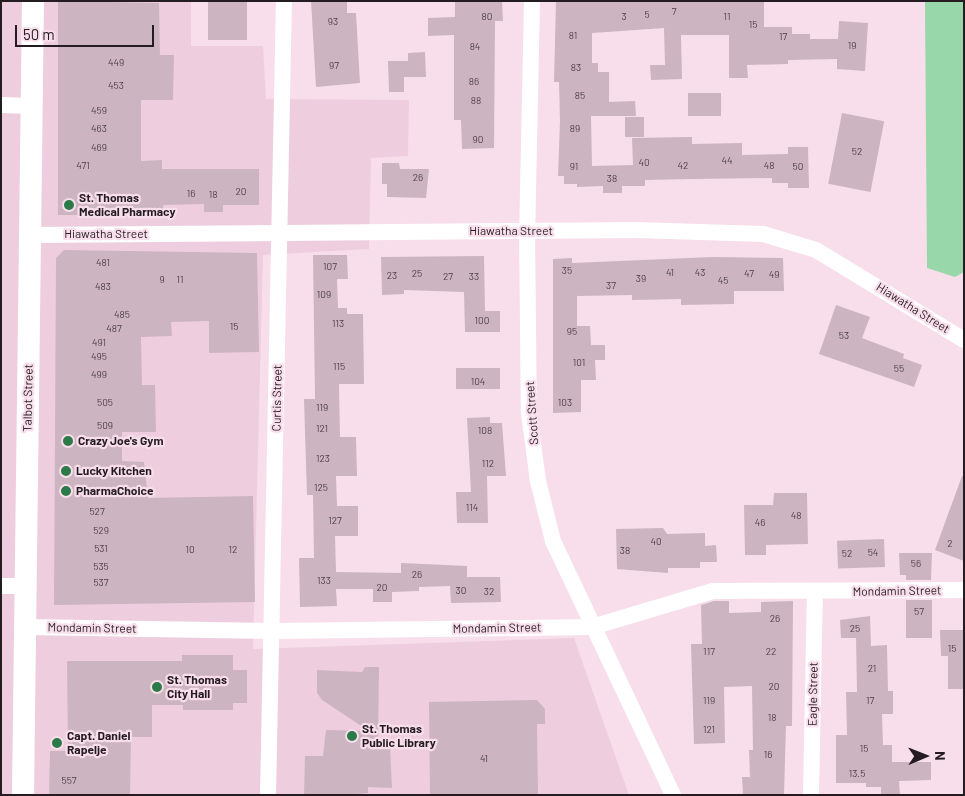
<!DOCTYPE html>
<style>
body{margin:0}
#map{position:relative;width:965px;height:796px;overflow:hidden;background:#f7deea;font-family:Barlow,sans-serif}
div>[style]{position:absolute}
.built>*{inset:0;background:#eecede}
.green>*{inset:0;background:#98d7aa}
.building>*{inset:0;background:#cdb4c1;transform-origin:0 0}
.street>*{height:16px;margin:-8px;padding:0 8px;transform-origin:8px;border-radius:8px;background:#fff}
.secondary>*{height:22px;margin:-11px;padding:0 11px;transform-origin:11px;border-radius:11px;background:#fff}
.dots>*{width:14px;height:14px;translate:-50% -50%;box-sizing:border-box;border:2px solid #f7deea;border-radius:50%}
span{translate:-50% -50%;white-space:nowrap;text-align:center;line-height:1.15;-webkit-text-stroke:4.5px #f7deea;paint-order:stroke}
.number-label{font-size:10px;color:#4f4249}
.number-label span{-webkit-text-stroke-width:0}
.poi-label{font-size:12px;color:#251c21;font-weight:700}
.left{translate:0 -50%;text-align:left}
.street-label{font-size:12px;color:#251c21}
.frame{position:absolute;inset:0;border:2px solid #251c21;pointer-events:none}
.north{position:absolute;left:900px;top:731px;width:50px;height:50px;-webkit-text-stroke:4px #f7deea;paint-order:stroke;rotate:89deg;font-size:14px;font-weight:700;line-height:20px;text-align:center;color:#251c21}
.north::after{content:'';display:block;margin:auto;width:18px;height:22px;background:#251c21;clip-path:polygon(50% 0,100% 100%,50% 72%,0 100%)}
.scale{position:absolute;left:15px;top:25px;width:139px;height:22px;box-sizing:border-box;border:2px solid #251c21;border-top:0;padding-left:6px;font-size:15px;line-height:18px;white-space:nowrap;color:#251c21;-webkit-text-stroke:4px #f7deea;paint-order:stroke}
</style>
<div id="map">
<div class="built">
<i style="clip-path:polygon(1px 1px,191px 1px,191px 46px,263px 46px,266px 99px,409px 100px,408px 156px,371px 158px,369px 249px,263px 255px,253px 649px,574px 638px,629px 795px,1px 795px)"></i>
</div>
<div class="green">
<i style="clip-path:polygon(925px 1px,964px 1px,964px 272px,955px 277px,927px 268px)"></i>
</div>
<div class="building">
<i style="clip-path:polygon(58px 1px,159px 3px,160px 55px,174px 55px,173px 100px,141px 100px,141px 161px,162px 160px,162px 169px,259px 169px,259px 205px,223px 205px,223px 212px,204px 212px,204px 204px,163px 205px,163px 213px,141px 215px,58px 215px)"></i>
<i style="left:208px;top:1px;width:39px;height:39px"></i>
<i style="clip-path:polygon(311px 1px,347px 1px,347px 13px,356px 13px,360px 83px,316px 87px)"></i>
<i style="clip-path:polygon(455px 1px,502px 1px,503px 21px,495px 21px,494px 148px,462px 149px,461px 120px,454px 120px,454px 35px,428px 36px,428px 18px,455px 17px)"></i>
<i style="clip-path:polygon(556px 1px,764px 1px,764px 27px,792px 27px,792px 34px,810px 34px,810px 39px,838px 39px,839px 21px,868px 23px,865px 71px,837px 69px,837px 59px,788px 60px,788px 64px,747px 65px,748px 78px,729px 78px,729px 35px,681px 35px,682px 79px,651px 80px,650px 65px,665px 65px,664px 28px,592px 33px,592px 63px,598px 63px,598px 72px,609px 72px,609px 102px,635px 101px,636px 116px,591px 116px,592px 166px,633px 165px,632px 138px,692px 137px,692px 144px,742px 143px,742px 155px,788px 154px,788px 147px,808px 147px,809px 188px,788px 188px,788px 183px,772px 183px,772px 178px,693px 179px,645px 180px,645px 186px,622px 186px,622px 193px,603px 193px,603px 186px,577px 187px,577px 184px,564px 184px,564px 176px,558px 176px,560px 121px,559px 82px,554px 82px)"></i>
<i style="clip-path:polygon(425px 52px,426px 77px,404px 77px,404px 92px,389px 92px,388px 61px,408px 61px,408px 53px)"></i>
<i style="left:688px;top:93px;width:33px;height:23px"></i>
<i style="left:842px;top:113px;width:43px;height:72px;rotate:11deg"></i>
<i style="left:625px;top:117px;width:19px;height:20px"></i>
<i style="clip-path:polygon(382px 163px,399px 163px,400px 169px,429px 169px,426px 198px,387px 197px,387px 184px,382px 184px)"></i>
<i style="clip-path:polygon(64px 250px,257px 253px,259px 352px,209px 353px,209px 321px,171px 322px,172px 336px,141px 337px,142px 385px,155px 385px,156px 432px,122px 432px,122px 461px,144px 462px,148px 498px,253px 496px,255px 602px,54px 605px,56px 258px)"></i>
<i style="clip-path:polygon(313px 255px,347px 255px,348px 279px,337px 279px,338px 308px,347px 308px,347px 314px,363px 314px,364px 384px,339px 384px,340px 437px,356px 437px,357px 476px,336px 476px,337px 506px,358px 506px,358px 536px,335px 536px,336px 572px,401px 573px,401px 563px,467px 566px,467px 577px,500px 577px,501px 602px,451px 603px,450px 586px,419px 587px,419px 591px,392px 592px,392px 602px,373px 602px,373px 589px,336px 589px,337px 606px,300px 607px,299px 558px,314px 558px,313px 495px,307px 495px,304px 399px,315px 399px)"></i>
<i style="clip-path:polygon(484px 256px,485px 311px,500px 311px,500px 332px,465px 332px,464px 292px,404px 290px,404px 294px,382px 295px,381px 257px)"></i>
<i style="clip-path:polygon(713px 257px,783px 258px,784px 291px,734px 291px,734px 304px,681px 305px,681px 299px,632px 300px,632px 295px,577px 296px,577px 326px,590px 326px,591px 345px,605px 345px,605px 360px,595px 360px,596px 380px,581px 380px,581px 412px,553px 413px,553px 259px,572px 258px,572px 263px)"></i>
<i style="clip-path:polygon(836px 305px,870px 317px,862px 338px,904px 354px,903px 358px,922px 365px,914px 387px,819px 354px)"></i>
<i style="left:500px;top:368px;width:21px;height:44px;rotate:90deg"></i>
<i style="clip-path:polygon(490px 417px,490px 423px,502px 423px,506px 476px,487px 476px,488px 523px,457px 523px,456px 492px,471px 492px,467px 418px)"></i>
<i style="clip-path:polygon(962px 476px,964px 477px,964px 561px,935px 550px)"></i>
<i style="clip-path:polygon(774px 493px,807px 493px,808px 544px,766px 545px,766px 555px,745px 555px,744px 505px,773px 505px)"></i>
<i style="clip-path:polygon(663px 528px,667px 534px,705px 533px,705px 546px,716px 545px,717px 562px,700px 562px,700px 568px,668px 568px,668px 573px,617px 569px,616px 529px)"></i>
<i style="left:884px;top:539px;width:28px;height:47px;rotate:88deg"></i>
<i style="clip-path:polygon(899px 553px,932px 553px,931px 580px,906px 580px,906px 575px,900px 575px)"></i>
<i style="left:906px;top:600px;width:26px;height:38px"></i>
<i style="clip-path:polygon(714px 601px,729px 601px,729px 613px,761px 612px,761px 602px,793px 601px,792px 726px,786px 726px,784px 795px,743px 795px,742px 777px,750px 777px,749px 750px,753px 750px,752px 686px,724px 687px,725px 743px,694px 744px,691px 644px,702px 644px,701px 605px)"></i>
<i style="clip-path:polygon(870px 616px,871px 646px,887px 645px,888px 691px,893px 691px,893px 714px,882px 714px,883px 745px,892px 745px,892px 762px,931px 762px,931px 780px,899px 781px,900px 795px,881px 795px,881px 787px,866px 787px,866px 783px,836px 783px,836px 735px,847px 735px,846px 692px,857px 692px,856px 638px,841px 638px,840px 620px)"></i>
<i style="clip-path:polygon(940px 630px,964px 630px,964px 689px,948px 689px,948px 656px,941px 656px)"></i>
<i style="clip-path:polygon(182px 655px,233px 655px,233px 670px,247px 670px,247px 703px,233px 703px,233px 710px,183px 710px,183px 705px,152px 705px,152px 737px,131px 737px,130px 795px,49px 795px,50px 751px,68px 751px,67px 661px,182px 661px)"></i>
<i style="clip-path:polygon(365px 667px,379px 667px,378px 747px,390px 747px,392px 788px,368px 787px,368px 793px,345px 795px,304px 795px,305px 756px,323px 756px,326px 730px,369px 731px,322px 700px,317px 693px,317px 670px,362px 672px)"></i>
<i style="clip-path:polygon(537px 700px,545px 709px,545px 724px,537px 724px,538px 795px,430px 795px,429px 702px)"></i>
</div>
<div class="street">
<i style="left:532px;top:1px;width:230px;rotate:91.2deg"></i>
<i style="left:527px;top:231px;width:182px;rotate:89.4deg"></i>
<i style="left:529px;top:413px;width:69px;rotate:82.5deg"></i>
<i style="left:538px;top:481px;width:62px;rotate:76deg"></i>
<i style="left:553px;top:541px;width:281px;rotate:64.7deg"></i>
<i style="left:1px;top:105px;width:31px;rotate:2deg"></i>
<i style="left:31px;top:235px;width:606px;rotate:-0.47deg"></i>
<i style="left:637px;top:230px;width:126px;rotate:1.8deg"></i>
<i style="left:763px;top:234px;width:55px;rotate:16.8deg"></i>
<i style="left:816px;top:250px;width:173px;rotate:31.3deg"></i>
<i style="left:1px;top:586px;width:25px"></i>
<i style="left:25px;top:627px;width:249px;rotate:0.9deg"></i>
<i style="left:274px;top:631px;width:318px;rotate:-0.7deg"></i>
<i style="left:592px;top:627px;width:126px;rotate:-16.6deg"></i>
<i style="left:713px;top:591px;width:251px;rotate:-0.2deg"></i>
<i style="left:268px;top:795px;width:794px;rotate:-88.85deg"></i>
<i style="left:811px;top:795px;width:202px;rotate:-88.9deg"></i>
</div>
<div class="secondary">
<i style="left:23px;top:795px;width:794px;rotate:-89.28deg"></i>
</div>
<div class="dots">
<i style="left:69px;top:205px;background:#2c7a49"></i>
<i style="left:68px;top:441px;background:#2c7a49"></i>
<i style="left:66px;top:471px;background:#2c7a49"></i>
<i style="left:66px;top:491px;background:#2c7a49"></i>
<i style="left:157px;top:687px;background:#2c7a49"></i>
<i style="left:352px;top:736px;background:#2c7a49"></i>
<i style="left:57px;top:743px;background:#2c7a49"></i>
</div>
<div class="number-label">
<span style="left:674px;top:12px">7</span>
<span style="left:647px;top:15px">5</span>
<span style="left:487px;top:17px">80</span>
<span style="left:624px;top:17px">3</span>
<span style="left:727px;top:17px">11</span>
<span style="left:333px;top:22px">93</span>
<span style="left:753px;top:25px">15</span>
<span style="left:573px;top:36px">81</span>
<span style="left:783px;top:37px">17</span>
<span style="left:852px;top:46px">19</span>
<span style="left:475px;top:47px">84</span>
<span style="left:116px;top:63px">449</span>
<span style="left:334px;top:66px">97</span>
<span style="left:576px;top:68px">83</span>
<span style="left:474px;top:82px">86</span>
<span style="left:116px;top:86px">453</span>
<span style="left:580px;top:96px">85</span>
<span style="left:476px;top:101px">88</span>
<span style="left:99px;top:111px">459</span>
<span style="left:99px;top:129px">463</span>
<span style="left:575px;top:129px">89</span>
<span style="left:478px;top:140px">90</span>
<span style="left:99px;top:148px">469</span>
<span style="left:857px;top:152px">52</span>
<span style="left:727px;top:161px">44</span>
<span style="left:644px;top:163px">40</span>
<span style="left:83px;top:166px">471</span>
<span style="left:683px;top:166px">42</span>
<span style="left:769px;top:166px">48</span>
<span style="left:574px;top:167px">91</span>
<span style="left:798px;top:167px">50</span>
<span style="left:418px;top:178px">26</span>
<span style="left:612px;top:179px">38</span>
<span style="left:241px;top:192px">20</span>
<span style="left:191px;top:194px">16</span>
<span style="left:213px;top:195px">18</span>
<span style="left:103px;top:263px">481</span>
<span style="left:330px;top:267px">107</span>
<span style="left:567px;top:271px">35</span>
<span style="left:670px;top:273px">41</span>
<span style="left:700px;top:273px">43</span>
<span style="left:417px;top:274px">25</span>
<span style="left:749px;top:274px">47</span>
<span style="left:774px;top:275px">49</span>
<span style="left:392px;top:276px">23</span>
<span style="left:448px;top:277px">27</span>
<span style="left:474px;top:277px">33</span>
<span style="left:641px;top:279px">39</span>
<span style="left:162px;top:280px">9</span>
<span style="left:180px;top:280px">11</span>
<span style="left:723px;top:281px">45</span>
<span style="left:611px;top:286px">37</span>
<span style="left:103px;top:287px">483</span>
<span style="left:324px;top:295px">109</span>
<span style="left:122px;top:315px">485</span>
<span style="left:482px;top:321px">100</span>
<span style="left:338px;top:324px">113</span>
<span style="left:234px;top:327px">15</span>
<span style="left:114px;top:329px">487</span>
<span style="left:572px;top:332px">95</span>
<span style="left:844px;top:336px">53</span>
<span style="left:99px;top:343px">491</span>
<span style="left:99px;top:357px">495</span>
<span style="left:579px;top:363px">101</span>
<span style="left:339px;top:367px">115</span>
<span style="left:899px;top:369px">55</span>
<span style="left:99px;top:375px">499</span>
<span style="left:478px;top:382px">104</span>
<span style="left:105px;top:403px">505</span>
<span style="left:565px;top:403px">103</span>
<span style="left:322px;top:408px">119</span>
<span style="left:105px;top:426px">509</span>
<span style="left:322px;top:429px">121</span>
<span style="left:485px;top:431px">108</span>
<span style="left:323px;top:459px">123</span>
<span style="left:488px;top:464px">112</span>
<span style="left:321px;top:488px">125</span>
<span style="left:472px;top:508px">114</span>
<span style="left:97px;top:512px">527</span>
<span style="left:796px;top:516px">48</span>
<span style="left:335px;top:521px">127</span>
<span style="left:760px;top:523px">46</span>
<span style="left:101px;top:531px">529</span>
<span style="left:656px;top:542px">40</span>
<span style="left:950px;top:544px">2</span>
<span style="left:101px;top:549px">531</span>
<span style="left:190px;top:550px">10</span>
<span style="left:233px;top:550px">12</span>
<span style="left:625px;top:551px">38</span>
<span style="left:873px;top:553px">54</span>
<span style="left:847px;top:554px">52</span>
<span style="left:916px;top:564px">56</span>
<span style="left:101px;top:567px">535</span>
<span style="left:417px;top:575px">26</span>
<span style="left:324px;top:581px">133</span>
<span style="left:101px;top:583px">537</span>
<span style="left:382px;top:588px">20</span>
<span style="left:461px;top:591px">30</span>
<span style="left:489px;top:592px">32</span>
<span style="left:919px;top:612px">57</span>
<span style="left:775px;top:619px">26</span>
<span style="left:855px;top:629px">25</span>
<span style="left:952px;top:649px">15</span>
<span style="left:709px;top:652px">117</span>
<span style="left:771px;top:652px">22</span>
<span style="left:872px;top:669px">21</span>
<span style="left:774px;top:687px">20</span>
<span style="left:709px;top:701px">119</span>
<span style="left:870px;top:701px">17</span>
<span style="left:772px;top:718px">18</span>
<span style="left:709px;top:730px">121</span>
<span style="left:864px;top:749px">15</span>
<span style="left:768px;top:755px">16</span>
<span style="left:484px;top:759px">41</span>
<span style="left:857px;top:774px">13.5</span>
<span style="left:69px;top:781px">557</span>
</div>
<div class="poi-label">
<span class="left" style="left:79px;top:205px">St. Thomas<br>Medical Pharmacy</span>
<span class="left" style="left:78px;top:441px">Crazy Joe's Gym</span>
<span class="left" style="left:76px;top:471px">Lucky Kitchen</span>
<span class="left" style="left:76px;top:491px">PharmaChoice</span>
<span class="left" style="left:167px;top:687px">St. Thomas<br>City Hall</span>
<span class="left" style="left:362px;top:736px">St. Thomas<br>Public Library</span>
<span class="left" style="left:67px;top:743px">Capt. Daniel<br>Rapelje</span>
</div>
<div class="street-label">
<span style="left:511px;top:231px">Hiawatha Street</span>
<span style="left:106px;top:234px">Hiawatha Street</span>
<span style="left:913px;top:308px;rotate:32deg">Hiawatha Street</span>
<span style="left:28px;top:398px;rotate:-89deg">Talbot Street</span>
<span style="left:277px;top:398px;rotate:-89deg">Curtis Street</span>
<span style="left:532px;top:413px;rotate:-94deg">Scott Street</span>
<span style="left:897px;top:591px;rotate:-1deg">Mondamin Street</span>
<span style="left:92px;top:628px;rotate:1deg">Mondamin Street</span>
<span style="left:497px;top:628px;rotate:-1deg">Mondamin Street</span>
<span style="left:813px;top:694px;rotate:-89deg">Eagle Street</span>
</div>
<div class="frame"></div>
<div class="north">N</div>
<div class="scale">50 m</div>
</div>
